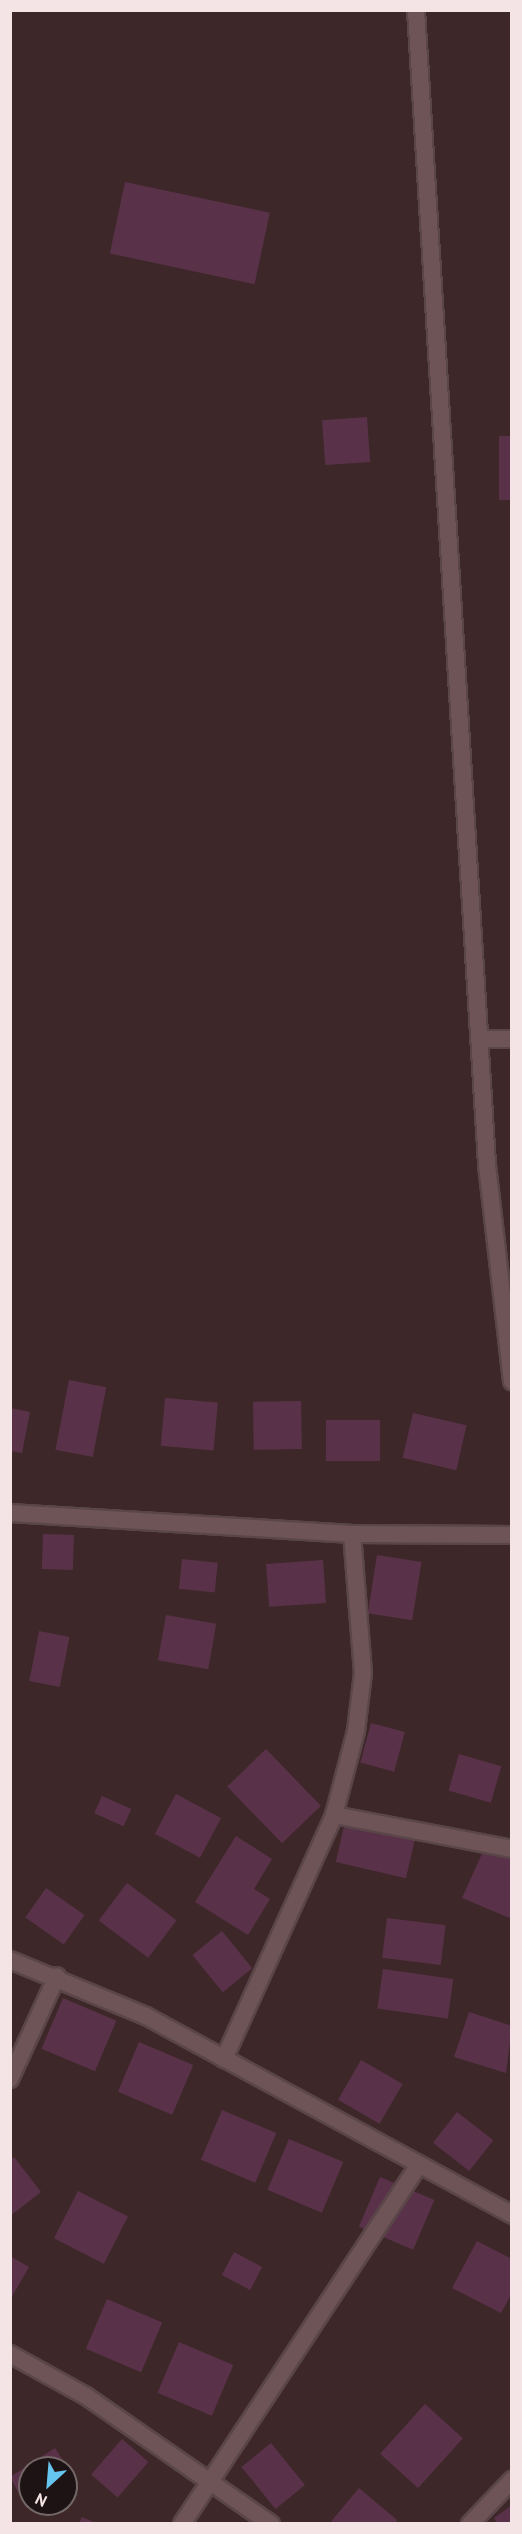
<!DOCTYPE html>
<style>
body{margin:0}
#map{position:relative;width:522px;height:2534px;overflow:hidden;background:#3e2729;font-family:"PT Sans",sans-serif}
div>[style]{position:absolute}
.building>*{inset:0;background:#593249;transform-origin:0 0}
.roads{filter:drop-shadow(2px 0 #5a4649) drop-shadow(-2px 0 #5a4649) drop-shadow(0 2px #5a4649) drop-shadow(0 -2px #5a4649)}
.minor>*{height:16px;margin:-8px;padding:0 8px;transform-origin:8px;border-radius:8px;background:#6e5456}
span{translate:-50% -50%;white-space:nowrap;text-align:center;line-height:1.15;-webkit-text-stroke:4.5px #1e1314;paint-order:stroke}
.frame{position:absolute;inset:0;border:12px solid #f4e4e5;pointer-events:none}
.north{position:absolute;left:18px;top:2456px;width:60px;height:60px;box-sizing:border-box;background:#1e1314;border:2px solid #746768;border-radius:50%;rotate:206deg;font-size:16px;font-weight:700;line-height:24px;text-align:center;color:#f4e4e5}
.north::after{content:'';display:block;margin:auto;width:21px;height:27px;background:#65c5ee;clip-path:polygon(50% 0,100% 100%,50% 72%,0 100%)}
</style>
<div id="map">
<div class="building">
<i style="left:125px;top:182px;width:148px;height:73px;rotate:12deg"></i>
<i style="left:367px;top:417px;width:45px;height:45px;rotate:86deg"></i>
<i style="left:499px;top:436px;width:13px;height:64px"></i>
<i style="left:69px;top:1380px;width:38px;height:71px;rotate:11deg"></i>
<i style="left:165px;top:1398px;width:53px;height:48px;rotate:5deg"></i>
<i style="left:301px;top:1401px;width:48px;height:48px;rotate:89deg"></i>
<i style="clip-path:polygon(10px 1408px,30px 1412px,22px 1453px,10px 1451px)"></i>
<i style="left:413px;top:1413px;width:55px;height:46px;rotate:13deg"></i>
<i style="left:326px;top:1420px;width:54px;height:41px"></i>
<i style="left:43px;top:1534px;width:31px;height:35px;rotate:2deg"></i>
<i style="left:377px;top:1555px;width:45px;height:59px;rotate:9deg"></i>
<i style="left:182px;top:1559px;width:36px;height:30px;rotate:6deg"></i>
<i style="left:323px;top:1560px;width:43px;height:57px;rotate:86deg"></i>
<i style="left:166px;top:1615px;width:51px;height:46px;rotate:10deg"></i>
<i style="left:39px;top:1631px;width:31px;height:51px;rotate:11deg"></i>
<i style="left:371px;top:1723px;width:35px;height:41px;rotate:15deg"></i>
<i style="left:266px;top:1749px;width:79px;height:54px;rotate:46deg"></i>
<i style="left:459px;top:1754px;width:44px;height:38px;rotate:16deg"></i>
<i style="left:176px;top:1794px;width:51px;height:45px;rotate:28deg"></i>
<i style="left:102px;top:1796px;width:32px;height:19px;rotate:24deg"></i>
<i style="left:345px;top:1822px;width:72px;height:41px;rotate:13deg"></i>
<i style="clip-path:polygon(236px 1836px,272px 1859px,254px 1889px,270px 1899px,248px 1935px,195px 1902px)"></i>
<i style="clip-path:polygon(485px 1847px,512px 1859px,512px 1919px,462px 1898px)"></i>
<i style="left:127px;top:1883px;width:62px;height:47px;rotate:37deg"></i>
<i style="left:46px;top:1888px;width:47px;height:36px;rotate:35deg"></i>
<i style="left:387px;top:1918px;width:59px;height:40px;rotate:7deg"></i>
<i style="left:222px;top:1931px;width:48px;height:38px;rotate:51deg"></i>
<i style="left:383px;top:1969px;width:71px;height:40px;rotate:8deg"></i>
<i style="left:63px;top:1998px;width:58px;height:55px;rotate:23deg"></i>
<i style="clip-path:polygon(469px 2012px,512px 2026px,506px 2073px,454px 2057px)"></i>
<i style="left:139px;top:2042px;width:59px;height:54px;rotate:23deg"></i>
<i style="left:361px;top:2060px;width:48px;height:46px;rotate:30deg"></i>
<i style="left:222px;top:2110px;width:59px;height:54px;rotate:23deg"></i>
<i style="left:457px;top:2112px;width:46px;height:39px;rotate:38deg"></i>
<i style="left:289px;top:2139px;width:59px;height:55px;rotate:23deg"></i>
<i style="clip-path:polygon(14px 2157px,41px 2192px,10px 2216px,10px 2160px)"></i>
<i style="left:380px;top:2177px;width:59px;height:54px;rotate:23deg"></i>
<i style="left:78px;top:2191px;width:56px;height:53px;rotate:27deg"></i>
<i style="clip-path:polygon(477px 2241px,512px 2259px,512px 2293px,501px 2313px,452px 2288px)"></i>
<i style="left:234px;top:2252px;width:32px;height:26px;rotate:28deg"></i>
<i style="clip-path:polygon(10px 2256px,29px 2267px,10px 2300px)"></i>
<i style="left:107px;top:2299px;width:60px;height:54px;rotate:23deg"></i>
<i style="left:179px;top:2342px;width:59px;height:55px;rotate:23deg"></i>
<i style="left:425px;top:2404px;width:51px;height:67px;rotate:42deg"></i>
<i style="left:122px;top:2439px;width:35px;height:47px;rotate:41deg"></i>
<i style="left:271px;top:2443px;width:54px;height:38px;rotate:51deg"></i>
<i style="clip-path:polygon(55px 2448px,74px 2478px,66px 2483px,66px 2468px,30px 2468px,34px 2504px,27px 2508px,10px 2477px)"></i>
<i style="clip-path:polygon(359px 2488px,397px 2520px,395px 2524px,329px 2524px)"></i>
<i style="clip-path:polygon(512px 2505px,512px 2524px,498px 2524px,494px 2518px)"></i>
<i style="clip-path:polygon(82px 2517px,98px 2524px,79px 2524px)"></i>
</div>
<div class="roads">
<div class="minor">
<i style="left:416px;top:10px;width:1157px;rotate:86.48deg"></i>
<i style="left:487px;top:1165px;width:218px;rotate:83.4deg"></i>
<i style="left:479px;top:1039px;width:33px"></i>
<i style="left:10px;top:1513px;width:343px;rotate:3.5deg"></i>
<i style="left:352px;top:1534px;width:160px;rotate:0.4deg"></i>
<i style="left:334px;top:1815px;width:181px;rotate:10.8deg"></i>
<i style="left:10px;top:1960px;width:147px;rotate:22.4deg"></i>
<i style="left:146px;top:2016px;width:417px;rotate:28.5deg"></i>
<i style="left:224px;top:2059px;width:268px;rotate:-65.7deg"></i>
<i style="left:334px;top:1815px;width:87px;rotate:-75.3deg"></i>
<i style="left:356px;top:1731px;width:58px;rotate:-83.1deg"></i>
<i style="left:363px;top:1673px;width:139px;rotate:-94.5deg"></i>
<i style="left:10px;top:2079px;width:113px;rotate:-65.5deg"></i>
<i style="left:10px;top:2354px;width:87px;rotate:28.9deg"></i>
<i style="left:86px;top:2396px;width:225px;rotate:34.7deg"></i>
<i style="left:182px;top:2524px;width:429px;rotate:-56.6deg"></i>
<i style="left:470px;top:2524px;width:61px;rotate:-46.3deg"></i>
</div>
</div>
<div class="frame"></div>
<div class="north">N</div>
</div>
